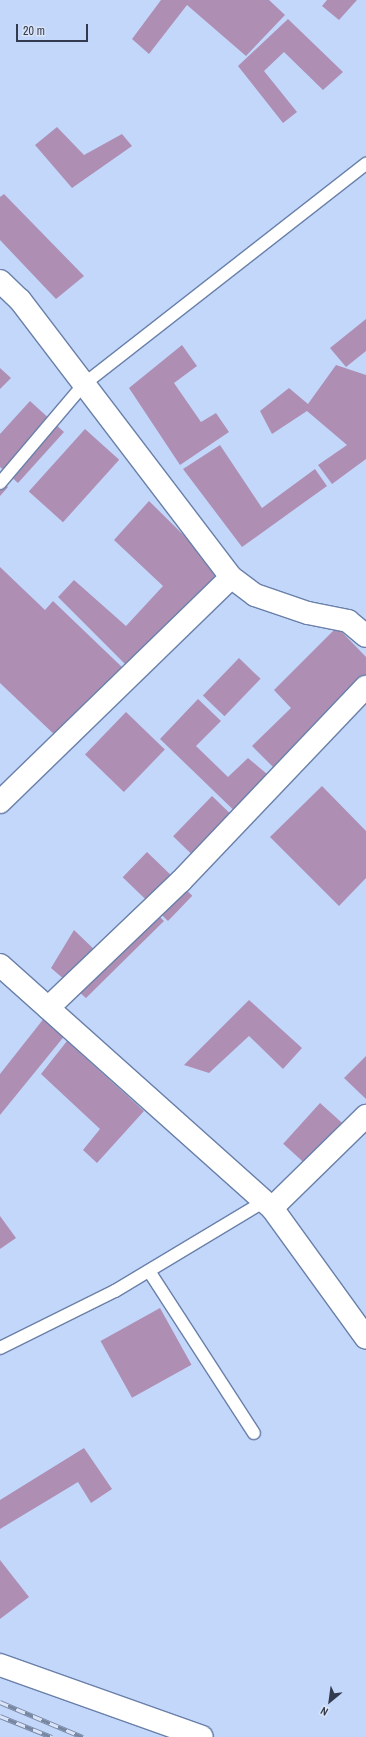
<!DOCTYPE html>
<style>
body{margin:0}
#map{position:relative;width:366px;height:1737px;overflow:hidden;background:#c3d7fb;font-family:"Archivo Narrow",sans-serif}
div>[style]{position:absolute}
.building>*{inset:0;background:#af8eb4;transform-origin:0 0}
.roads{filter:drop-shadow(1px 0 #6a80a9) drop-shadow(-1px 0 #6a80a9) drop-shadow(0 1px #6a80a9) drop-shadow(0 -1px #6a80a9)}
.lane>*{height:12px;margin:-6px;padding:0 6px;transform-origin:6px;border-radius:6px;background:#fff}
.street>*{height:22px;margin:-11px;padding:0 11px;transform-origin:11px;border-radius:11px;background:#fff}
.rail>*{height:4.5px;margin-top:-2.25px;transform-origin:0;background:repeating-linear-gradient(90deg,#dae4f6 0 9px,#7887a1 0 18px);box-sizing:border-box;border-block:1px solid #7887a1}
span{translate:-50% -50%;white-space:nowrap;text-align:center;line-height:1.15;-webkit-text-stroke:3px #dae4f6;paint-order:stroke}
.north{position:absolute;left:310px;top:1681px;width:40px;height:40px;-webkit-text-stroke:3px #dae4f6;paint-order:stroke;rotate:209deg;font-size:11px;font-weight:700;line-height:16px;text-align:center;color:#323c4e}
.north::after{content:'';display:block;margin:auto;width:14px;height:18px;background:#323c4e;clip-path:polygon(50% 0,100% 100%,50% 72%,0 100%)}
.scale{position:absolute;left:16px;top:24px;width:72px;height:18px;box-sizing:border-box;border:2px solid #323c4e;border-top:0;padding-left:5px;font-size:12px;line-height:14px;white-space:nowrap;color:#323c4e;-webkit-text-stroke:3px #dae4f6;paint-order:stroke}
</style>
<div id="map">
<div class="building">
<i style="clip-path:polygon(161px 0,269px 0,285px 15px,246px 56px,187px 5px,149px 54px,132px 39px)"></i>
<i style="clip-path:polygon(327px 0,357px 0,339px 20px,322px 6px)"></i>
<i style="clip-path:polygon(288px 19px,343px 72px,323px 90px,284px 52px,264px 71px,297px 112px,283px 123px,238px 66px)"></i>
<i style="clip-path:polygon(57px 127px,84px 155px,122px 134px,132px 146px,72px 188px,35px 145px)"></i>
<i style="clip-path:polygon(4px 194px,84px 276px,56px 299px,0 240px,0 197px)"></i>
<i style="clip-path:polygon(366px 319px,366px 351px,346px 367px,330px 348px)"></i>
<i style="clip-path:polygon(182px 345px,197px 366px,174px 383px,201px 422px,216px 413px,229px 432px,180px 465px,129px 388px)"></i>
<i style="clip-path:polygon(336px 365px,366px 375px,366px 459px,332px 484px,318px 465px,347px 445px,307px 411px,272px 434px,260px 411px,289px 388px,308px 404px)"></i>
<i style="clip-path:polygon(0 368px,11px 378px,0 389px)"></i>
<i style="clip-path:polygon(30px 401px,64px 432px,18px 483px,0 467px,0 434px)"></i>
<i style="left:85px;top:429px;width:46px;height:84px;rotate:42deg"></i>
<i style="clip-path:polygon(220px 445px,262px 508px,315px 469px,327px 486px,242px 547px,183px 469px)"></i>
<i style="clip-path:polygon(0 480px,8px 487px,0 496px)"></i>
<i style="clip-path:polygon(149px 501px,221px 572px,129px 668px,58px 597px,74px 580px,126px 626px,163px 586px,114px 540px)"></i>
<i style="clip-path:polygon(0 567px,45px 610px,53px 601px,124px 669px,58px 738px,0 683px)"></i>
<i style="clip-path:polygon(337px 627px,366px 657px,366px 698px,286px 780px,252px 746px,291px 708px,274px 690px)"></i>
<i style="left:239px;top:658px;width:30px;height:52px;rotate:44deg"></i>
<i style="clip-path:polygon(198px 699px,221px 721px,196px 746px,228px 777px,248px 758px,281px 786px,246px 822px,160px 739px)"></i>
<i style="left:126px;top:712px;width:54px;height:59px;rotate:44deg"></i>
<i style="clip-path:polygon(322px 786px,366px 831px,366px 878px,339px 906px,270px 837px)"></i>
<i style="left:212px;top:796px;width:46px;height:56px;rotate:44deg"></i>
<i style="left:147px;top:852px;width:63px;height:35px;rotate:44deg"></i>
<i style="clip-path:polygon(148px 905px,164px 921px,86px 998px,51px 968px,74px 930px,99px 954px)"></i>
<i style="clip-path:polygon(249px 1000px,302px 1048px,283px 1069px,249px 1036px,209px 1073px,184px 1065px)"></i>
<i style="clip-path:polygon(45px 1017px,66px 1034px,0 1115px,0 1074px)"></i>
<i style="clip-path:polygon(67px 1041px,144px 1111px,97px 1163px,83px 1150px,100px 1129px,41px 1074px)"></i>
<i style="clip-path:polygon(366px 1056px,366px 1099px,344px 1078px)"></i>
<i style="left:320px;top:1103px;width:40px;height:55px;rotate:42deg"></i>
<i style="clip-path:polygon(0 1216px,16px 1238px,0 1249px)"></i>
<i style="left:160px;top:1308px;width:65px;height:68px;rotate:61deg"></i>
<i style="clip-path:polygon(84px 1448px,112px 1489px,91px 1503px,78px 1482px,0 1529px,0 1500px)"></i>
<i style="clip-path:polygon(0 1560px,29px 1597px,0 1619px)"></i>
</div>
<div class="roads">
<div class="lane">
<i style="left:0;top:483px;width:130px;rotate:-49.7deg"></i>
<i style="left:84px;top:384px;width:358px;rotate:-38deg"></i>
<i style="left:149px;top:1271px;width:193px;rotate:57.1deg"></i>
<i style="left:0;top:1348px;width:128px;rotate:-26.4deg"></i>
<i style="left:115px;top:1291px;width:175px;rotate:-31deg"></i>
</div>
<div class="street">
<i style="left:0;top:281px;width:28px;rotate:44deg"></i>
<i style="left:20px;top:300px;width:348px;rotate:52.7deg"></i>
<i style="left:231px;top:577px;width:30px;rotate:37deg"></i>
<i style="left:255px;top:595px;width:56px;rotate:18.8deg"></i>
<i style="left:308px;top:613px;width:41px;rotate:11.3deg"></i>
<i style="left:348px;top:621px;width:23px;rotate:40deg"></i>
<i style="left:0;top:802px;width:322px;rotate:-44.2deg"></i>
<i style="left:0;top:965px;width:365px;rotate:41.8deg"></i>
<i style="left:272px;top:1208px;width:160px;rotate:54.1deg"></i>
<i style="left:48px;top:1008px;width:184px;rotate:-43.7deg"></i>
<i style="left:181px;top:881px;width:268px;rotate:-46.4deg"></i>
<i style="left:272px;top:1208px;width:132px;rotate:-44.4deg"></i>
<i style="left:0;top:1665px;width:214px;rotate:19.6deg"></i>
</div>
</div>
<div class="rail">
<i style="left:0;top:1702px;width:90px;rotate:22.9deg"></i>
<i style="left:0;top:1716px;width:56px;rotate:22deg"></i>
</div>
<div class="north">N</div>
<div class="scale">20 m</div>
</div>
